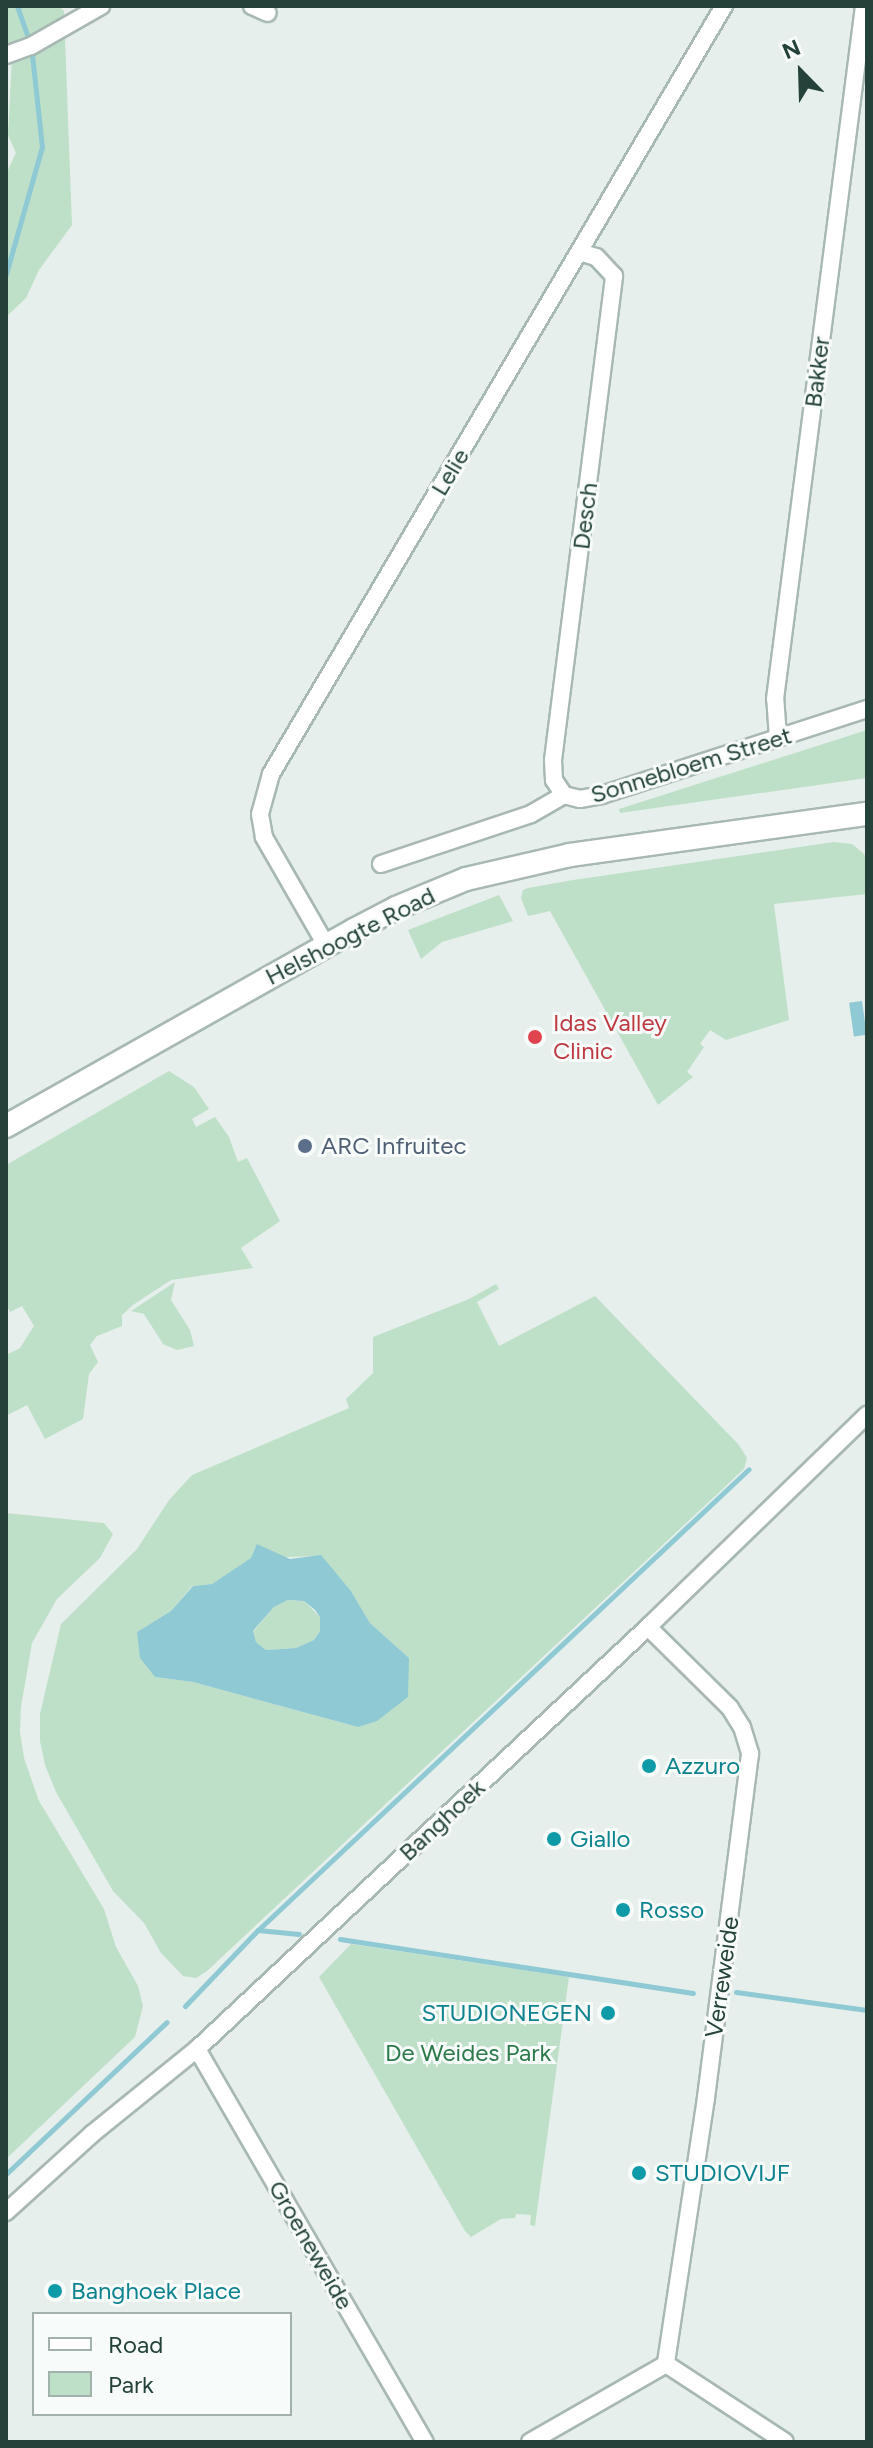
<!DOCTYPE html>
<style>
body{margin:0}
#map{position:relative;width:873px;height:2448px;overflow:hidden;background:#e6efeb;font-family:Figtree,sans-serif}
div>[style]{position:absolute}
.green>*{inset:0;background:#bfe0c8}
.water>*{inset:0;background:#8ec9d4;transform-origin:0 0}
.stream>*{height:5px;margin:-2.5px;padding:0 2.5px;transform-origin:2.5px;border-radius:2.5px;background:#8ec9d4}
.roads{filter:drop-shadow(2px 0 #a8b8b2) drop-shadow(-2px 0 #a8b8b2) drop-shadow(0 2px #a8b8b2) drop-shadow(0 -2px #a8b8b2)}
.minor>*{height:16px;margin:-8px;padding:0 8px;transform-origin:8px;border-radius:8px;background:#fff}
.secondary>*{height:22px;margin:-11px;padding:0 11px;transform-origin:11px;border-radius:11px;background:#fff}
.dots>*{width:22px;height:22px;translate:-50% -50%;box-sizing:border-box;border:4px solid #f7fbf9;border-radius:50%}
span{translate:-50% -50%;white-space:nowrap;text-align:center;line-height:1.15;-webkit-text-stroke:6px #f7fbf9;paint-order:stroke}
.street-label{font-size:24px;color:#24423a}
.health-label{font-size:24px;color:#be3a42}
.left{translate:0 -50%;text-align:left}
.service-label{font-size:24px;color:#4e5e75}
.culture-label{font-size:24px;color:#0d838f}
.right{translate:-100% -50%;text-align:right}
.park-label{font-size:24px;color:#2d7a4b}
.frame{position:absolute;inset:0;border:8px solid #24423a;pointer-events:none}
.legend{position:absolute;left:32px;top:2312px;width:260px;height:104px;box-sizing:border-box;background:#f7fbf9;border:2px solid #a3b1ad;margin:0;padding:10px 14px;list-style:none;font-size:24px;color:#24423a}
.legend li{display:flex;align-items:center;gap:16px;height:40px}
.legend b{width:40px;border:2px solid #a3b1ad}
.north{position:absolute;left:761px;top:32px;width:80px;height:80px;-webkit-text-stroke:6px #f7fbf9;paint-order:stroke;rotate:337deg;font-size:22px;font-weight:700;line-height:32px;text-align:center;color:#24423a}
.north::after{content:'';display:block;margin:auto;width:28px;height:36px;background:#24423a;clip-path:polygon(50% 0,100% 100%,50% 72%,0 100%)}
</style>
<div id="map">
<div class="green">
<i style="clip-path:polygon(6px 6px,59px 6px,64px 11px,72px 225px,39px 270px,26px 298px,6px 317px,6px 174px,16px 153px,8px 135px,12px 56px,6px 51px)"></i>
<i style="clip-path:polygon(867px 730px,867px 778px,620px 813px,619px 809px)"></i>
<i style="clip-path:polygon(834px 842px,852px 844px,864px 854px,867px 860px,867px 894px,774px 904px,789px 1020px,726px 1040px,710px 1030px,700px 1044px,704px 1047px,687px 1072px,693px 1077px,658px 1105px,550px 911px,528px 916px,521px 898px,523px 890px,528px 888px,573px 880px)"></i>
<i style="clip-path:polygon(499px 895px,513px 921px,442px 942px,421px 959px,408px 930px)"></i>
<i style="clip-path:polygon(169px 1071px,194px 1087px,209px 1109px,192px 1119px,196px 1127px,215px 1117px,229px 1137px,238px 1162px,247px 1158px,280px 1221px,241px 1248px,253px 1268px,171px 1280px,133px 1305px,122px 1315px,122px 1326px,97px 1336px,90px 1345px,98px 1362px,89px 1374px,83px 1419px,45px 1439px,27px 1405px,6px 1416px,6px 1355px,20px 1348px,34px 1326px,22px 1306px,10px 1312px,6px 1304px,6px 1165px)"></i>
<i style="clip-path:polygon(175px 1282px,171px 1300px,190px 1330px,194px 1346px,177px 1350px,163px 1344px,144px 1314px,131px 1311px)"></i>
<i style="clip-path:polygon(evenodd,496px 1284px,499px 1289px,477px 1302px,499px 1346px,595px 1296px,739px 1445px,747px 1458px,744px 1469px,207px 1971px,196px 1978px,183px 1976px,161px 1953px,144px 1923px,113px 1891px,56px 1792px,45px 1765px,40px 1741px,40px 1714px,61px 1624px,137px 1549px,169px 1500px,192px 1475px,349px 1408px,346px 1399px,373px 1373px,373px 1337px,469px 1299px,496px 1284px,321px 1556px,351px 1591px,370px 1623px,409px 1658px,358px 1727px,193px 1682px,155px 1677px,137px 1632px,171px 1611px,192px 1586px,212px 1584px,252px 1558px,321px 1556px)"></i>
<i style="clip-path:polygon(6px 1513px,104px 1523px,113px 1534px,100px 1558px,57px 1599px,32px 1643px,21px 1707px,20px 1732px,24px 1758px,39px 1801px,104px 1909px,116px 1947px,138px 1986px,143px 2006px,135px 2037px,6px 2159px)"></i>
<i style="clip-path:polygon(288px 1600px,304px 1601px,320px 1617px,320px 1631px,314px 1640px,296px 1648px,266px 1650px,256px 1642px,253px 1632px,274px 1607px)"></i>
<i style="clip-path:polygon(351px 1944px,569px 1977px,535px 2226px,530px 2225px,531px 2215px,516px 2214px,515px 2218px,501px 2219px,471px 2237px,465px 2231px,319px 1977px)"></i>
</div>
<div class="water">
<i style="left:862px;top:1001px;width:34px;height:13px;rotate:82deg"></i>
<i style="clip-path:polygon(evenodd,257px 1544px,290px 1559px,321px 1555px,351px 1591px,370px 1623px,409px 1658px,408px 1697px,377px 1721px,358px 1727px,193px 1682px,155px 1677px,140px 1658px,137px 1632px,171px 1611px,193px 1586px,212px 1584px,251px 1558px,257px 1544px,288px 1600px,304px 1601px,315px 1610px,320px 1617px,320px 1631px,314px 1640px,296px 1648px,266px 1650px,256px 1642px,253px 1631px,274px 1607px,288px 1600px)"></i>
</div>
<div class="stream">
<i style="left:6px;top:274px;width:132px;rotate:-74.2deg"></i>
<i style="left:42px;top:147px;width:102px;rotate:-96.2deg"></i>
<i style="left:31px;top:46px;width:42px;rotate:-109.3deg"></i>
<i style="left:258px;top:1930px;width:41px;rotate:5.6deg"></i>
<i style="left:340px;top:1939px;width:357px;rotate:8.7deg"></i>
<i style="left:736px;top:1992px;width:132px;rotate:7.8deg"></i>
<i style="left:185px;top:2006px;width:105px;rotate:-46.2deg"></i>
<i style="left:258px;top:1930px;width:673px;rotate:-43.2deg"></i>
<i style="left:6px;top:2174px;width:221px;rotate:-43.4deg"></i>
</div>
<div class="roads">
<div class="minor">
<i style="left:252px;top:6px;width:17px;rotate:24deg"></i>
<i style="left:6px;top:55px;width:27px;rotate:-20deg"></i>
<i style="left:31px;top:46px;width:81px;rotate:-29.7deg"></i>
<i style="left:778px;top:738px;width:39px;rotate:-94deg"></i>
<i style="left:775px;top:699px;width:699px;rotate:-82.68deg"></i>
<i style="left:564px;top:795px;width:18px;rotate:-124deg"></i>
<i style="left:554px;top:780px;width:20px;rotate:-93deg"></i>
<i style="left:553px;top:760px;width:488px;rotate:-82.8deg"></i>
<i style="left:614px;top:276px;width:26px;rotate:-133deg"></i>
<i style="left:596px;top:257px;width:17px;rotate:-163deg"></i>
<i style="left:381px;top:864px;width:158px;rotate:-18.4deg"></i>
<i style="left:531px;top:814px;width:38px;rotate:-30deg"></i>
<i style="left:564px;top:795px;width:16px;rotate:14deg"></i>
<i style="left:580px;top:799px;width:22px;rotate:-10deg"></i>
<i style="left:602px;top:795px;width:279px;rotate:-18deg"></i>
<i style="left:326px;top:945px;width:125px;rotate:-119.9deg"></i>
<i style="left:264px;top:837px;width:23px;rotate:-100deg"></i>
<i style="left:260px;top:814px;width:41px;rotate:-74.6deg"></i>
<i style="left:271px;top:774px;width:892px;rotate:-59.47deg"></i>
<i style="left:648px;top:1627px;width:115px;rotate:44.6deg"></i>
<i style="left:730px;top:1708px;width:22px;rotate:58deg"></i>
<i style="left:742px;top:1727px;width:28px;rotate:73deg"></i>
<i style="left:750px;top:1754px;width:347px;rotate:97.3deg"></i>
<i style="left:706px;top:2098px;width:269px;rotate:98.6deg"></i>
<i style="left:197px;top:2049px;width:454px;rotate:59.9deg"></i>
<i style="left:6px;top:2212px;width:116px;rotate:-42.2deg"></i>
<i style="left:92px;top:2134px;width:135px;rotate:-39deg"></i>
<i style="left:197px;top:2049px;width:618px;rotate:-43.1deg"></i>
<i style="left:648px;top:1627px;width:305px;rotate:-44.1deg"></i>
<i style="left:530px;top:2442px;width:157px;rotate:-29.8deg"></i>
<i style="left:666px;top:2364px;width:142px;rotate:33.2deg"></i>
</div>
<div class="secondary">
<i style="left:6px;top:1126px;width:399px;rotate:-29.4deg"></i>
<i style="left:354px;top:930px;width:47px;rotate:-27.6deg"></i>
<i style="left:396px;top:908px;width:76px;rotate:-22.5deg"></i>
<i style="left:466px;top:879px;width:107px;rotate:-13deg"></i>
<i style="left:570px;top:855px;width:300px;rotate:-7.9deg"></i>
</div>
</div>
<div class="dots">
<i style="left:535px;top:1037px;background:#e0444e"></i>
<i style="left:305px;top:1146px;background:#5c6f8a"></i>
<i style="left:649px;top:1766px;background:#0f9aa8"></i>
<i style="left:554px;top:1839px;background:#0f9aa8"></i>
<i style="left:623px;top:1910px;background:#0f9aa8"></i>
<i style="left:608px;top:2013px;background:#0f9aa8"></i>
<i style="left:639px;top:2173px;background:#0f9aa8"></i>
<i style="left:55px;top:2291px;background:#0f9aa8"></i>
</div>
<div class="street-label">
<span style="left:817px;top:372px;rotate:-83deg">Bakker</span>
<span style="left:450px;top:472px;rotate:-59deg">Lelie</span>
<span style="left:585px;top:516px;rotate:-83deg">Desch</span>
<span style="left:691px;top:765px;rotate:-17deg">Sonnebloem Street</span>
<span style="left:350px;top:936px;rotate:-27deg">Helshoogte Road</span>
<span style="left:442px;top:1820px;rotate:-43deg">Banghoek</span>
<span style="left:722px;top:1977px;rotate:-82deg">Verreweide</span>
<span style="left:311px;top:2245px;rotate:60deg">Groeneweide</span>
</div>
<div class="health-label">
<span class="left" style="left:553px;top:1037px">Idas Valley<br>Clinic</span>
</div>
<div class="service-label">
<span class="left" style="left:321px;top:1146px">ARC Infruitec</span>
</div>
<div class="culture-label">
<span class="left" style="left:665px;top:1766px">Azzuro</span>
<span class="left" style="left:570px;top:1839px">Giallo</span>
<span class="left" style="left:639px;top:1910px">Rosso</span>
<span class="right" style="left:592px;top:2013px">STUDIONEGEN</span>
<span class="left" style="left:655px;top:2173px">STUDIOVIJF</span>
<span class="left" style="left:71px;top:2291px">Banghoek Place</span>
</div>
<div class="park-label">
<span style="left:468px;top:2053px">De Weides Park</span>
</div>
<div class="frame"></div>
<ul class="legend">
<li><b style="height:10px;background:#fff"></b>Road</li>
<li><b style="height:22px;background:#bfe0c8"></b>Park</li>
</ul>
<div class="north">N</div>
</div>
